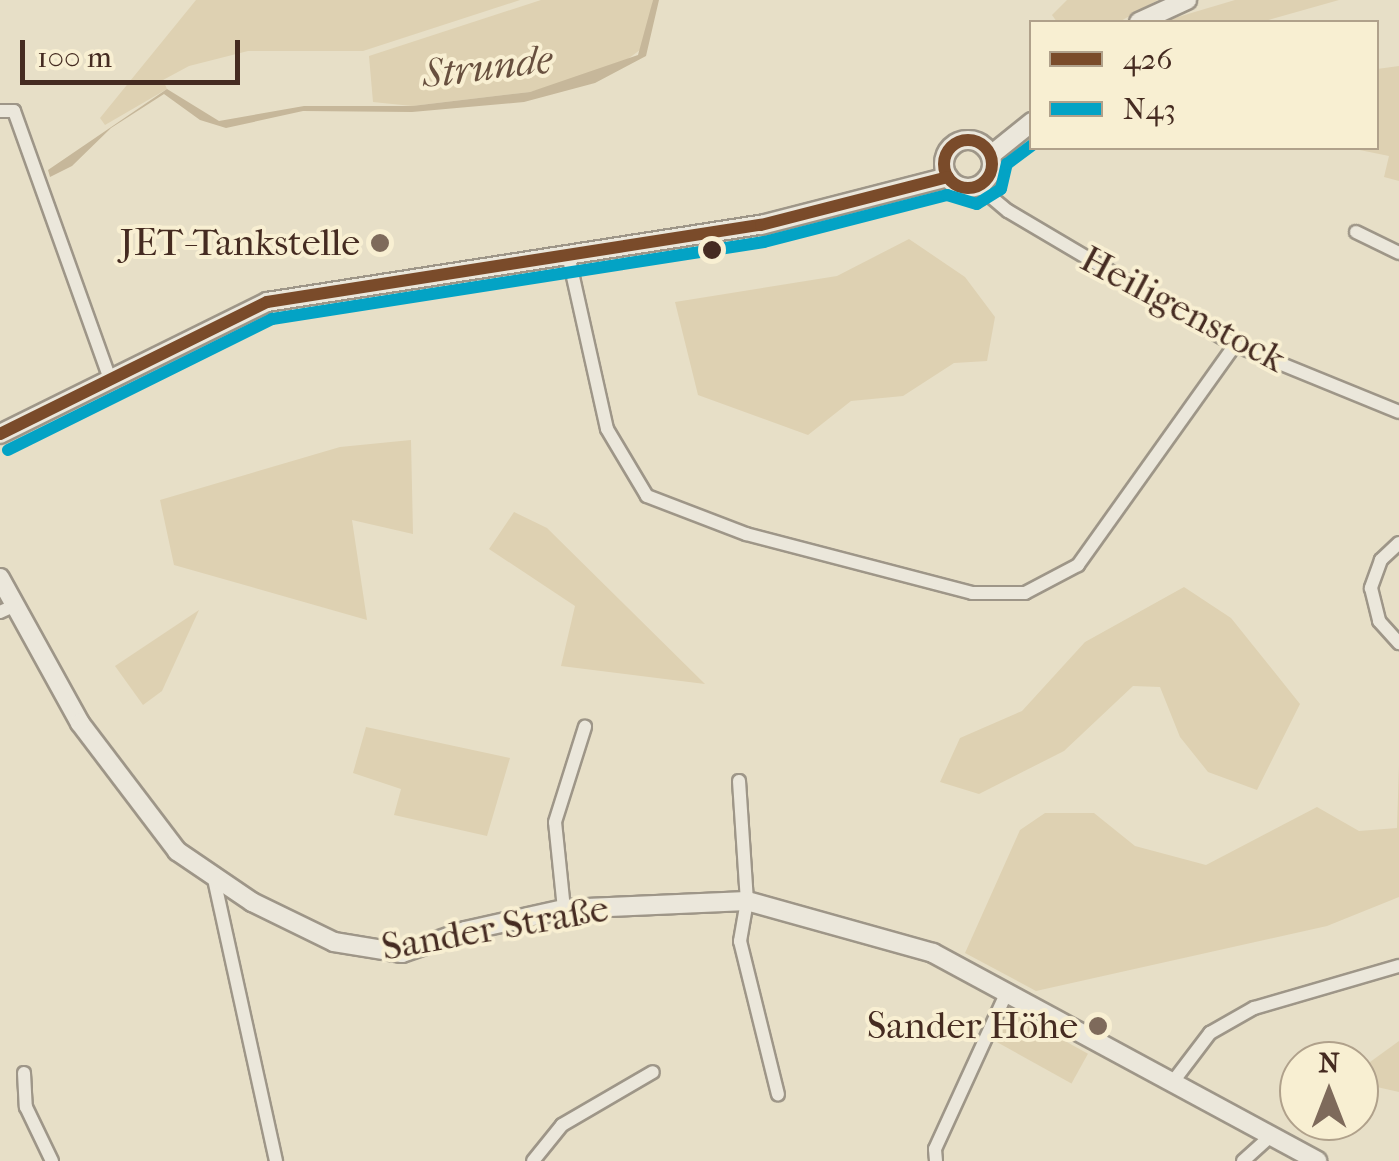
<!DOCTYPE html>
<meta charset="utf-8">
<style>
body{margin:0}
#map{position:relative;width:1399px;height:1161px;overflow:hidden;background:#e7dfc7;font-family:"IM FELL French Canon",serif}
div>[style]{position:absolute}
.green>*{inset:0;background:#ded1b2;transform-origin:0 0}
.water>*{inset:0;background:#c6b79a}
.roads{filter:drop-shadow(2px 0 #9e9688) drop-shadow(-2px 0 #9e9688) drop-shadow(0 2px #9e9688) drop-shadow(0 -2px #9e9688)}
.street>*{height:12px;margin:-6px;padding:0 6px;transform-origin:6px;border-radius:6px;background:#ebe7db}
.secondary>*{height:18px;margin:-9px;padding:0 9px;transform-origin:9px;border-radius:9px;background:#ebe7db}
.secondary>.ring{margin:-9px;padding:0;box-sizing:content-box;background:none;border:18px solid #ebe7db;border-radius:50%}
.bus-1>*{height:12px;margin:-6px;padding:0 6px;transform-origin:6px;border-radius:6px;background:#7a4b2a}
.bus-1>.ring{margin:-6px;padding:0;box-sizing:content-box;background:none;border:12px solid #7a4b2a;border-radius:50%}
.bus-2>*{height:12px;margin:-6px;padding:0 6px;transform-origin:6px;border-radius:6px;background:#03a3c5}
.dots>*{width:28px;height:28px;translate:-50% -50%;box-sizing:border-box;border:5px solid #f8efd2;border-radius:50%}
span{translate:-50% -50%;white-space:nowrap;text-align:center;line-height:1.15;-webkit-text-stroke:8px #f8efd2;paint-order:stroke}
.poi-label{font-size:38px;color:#452b21}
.right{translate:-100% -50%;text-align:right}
.street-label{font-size:38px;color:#452b21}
.water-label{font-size:40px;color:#68503f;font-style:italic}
.legend{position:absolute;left:1029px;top:20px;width:350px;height:130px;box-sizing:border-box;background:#f8efd2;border:2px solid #b0a18b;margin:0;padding:12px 18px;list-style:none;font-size:30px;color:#452b21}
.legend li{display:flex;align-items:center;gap:20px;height:50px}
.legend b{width:50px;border:2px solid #b0a18b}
.north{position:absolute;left:1279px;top:1041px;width:100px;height:100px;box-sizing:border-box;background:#f8efd2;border:2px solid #b0a18b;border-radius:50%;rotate:0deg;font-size:28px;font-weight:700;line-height:40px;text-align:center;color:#452b21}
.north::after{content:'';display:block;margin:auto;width:35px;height:45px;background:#7e6a5b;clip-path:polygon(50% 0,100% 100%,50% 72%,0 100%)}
.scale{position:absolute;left:20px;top:40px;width:220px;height:45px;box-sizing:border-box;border:5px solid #452b21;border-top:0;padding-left:12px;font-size:30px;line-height:35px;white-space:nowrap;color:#452b21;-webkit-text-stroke:8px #f8efd2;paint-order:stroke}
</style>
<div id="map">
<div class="green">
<i style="clip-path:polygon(196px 0,520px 0,363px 51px,248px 51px,189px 66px,163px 80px,167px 89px,105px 125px,100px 118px)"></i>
<i style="clip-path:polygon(541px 0,653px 0,644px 47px,617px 67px,530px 92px,412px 106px,373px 102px,369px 56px)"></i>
<i style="clip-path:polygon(1067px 0,1158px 0,1119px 22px,1057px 22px,1052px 15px)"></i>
<i style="clip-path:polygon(1235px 0,1339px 0,1261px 22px,1161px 22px)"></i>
<i style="clip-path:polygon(1399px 66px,1399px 181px,1384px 177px,1389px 156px,1350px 148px,1376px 148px,1377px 69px)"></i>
<i style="clip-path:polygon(909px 239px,965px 277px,995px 317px,987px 361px,954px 363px,903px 396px,851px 401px,808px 435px,698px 395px,675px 302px,837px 276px)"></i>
<i style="clip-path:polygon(411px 440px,413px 534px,352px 520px,367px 620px,174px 565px,160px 500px,340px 447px)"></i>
<i style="clip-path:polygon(514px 512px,547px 528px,705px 684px,561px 666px,575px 606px,489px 549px)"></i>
<i style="clip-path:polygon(1184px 587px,1231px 618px,1300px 704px,1257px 790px,1208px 772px,1180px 737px,1160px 687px,1133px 686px,1064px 751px,979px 794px,940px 782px,960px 738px,1022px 711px,1085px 642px)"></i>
<i style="clip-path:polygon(199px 610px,162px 691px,143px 705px,115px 666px)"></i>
<i style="clip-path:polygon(366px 727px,510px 758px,487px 836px,394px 815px,401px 789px,353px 773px)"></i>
<i style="clip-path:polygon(1399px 765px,1399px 897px,1327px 926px,1036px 991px,965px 953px,1020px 830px,1045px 813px,1094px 813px,1135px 846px,1206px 865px,1317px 807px,1359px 831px,1397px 828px)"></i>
<i style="left:1011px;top:1011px;width:88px;height:34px;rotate:29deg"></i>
<i style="clip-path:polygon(1399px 1041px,1399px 1092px,1368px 1085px,1359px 1070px)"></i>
</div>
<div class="water">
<i style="clip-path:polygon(653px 0,659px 0,646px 56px,595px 83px,524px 102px,412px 112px,303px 111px,226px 128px,200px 120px,164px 94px,111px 128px,72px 166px,50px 177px,48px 170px,167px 89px,219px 121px,304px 106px,412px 106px,530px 92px,638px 55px)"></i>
</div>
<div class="roads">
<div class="street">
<i style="left:0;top:111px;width:14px"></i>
<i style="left:14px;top:111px;width:282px;rotate:70.3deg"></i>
<i style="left:978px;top:186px;width:39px;rotate:40deg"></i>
<i style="left:1008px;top:211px;width:264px;rotate:30.6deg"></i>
<i style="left:1235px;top:345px;width:177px;rotate:22.2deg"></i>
<i style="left:1356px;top:232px;width:48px;rotate:26deg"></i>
<i style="left:569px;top:259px;width:174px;rotate:77.4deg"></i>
<i style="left:607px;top:429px;width:78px;rotate:59.2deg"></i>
<i style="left:647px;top:496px;width:106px;rotate:21deg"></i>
<i style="left:746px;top:534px;width:234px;rotate:14.6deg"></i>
<i style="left:972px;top:593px;width:53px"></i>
<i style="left:1025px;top:593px;width:60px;rotate:-27.8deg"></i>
<i style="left:1078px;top:565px;width:270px;rotate:-54.5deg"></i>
<i style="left:1399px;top:543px;width:25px;rotate:137deg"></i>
<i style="left:1381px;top:560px;width:30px;rotate:110deg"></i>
<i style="left:1371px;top:588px;width:34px;rotate:76deg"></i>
<i style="left:1379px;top:621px;width:30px;rotate:48deg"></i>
<i style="left:0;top:612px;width:12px;rotate:-24deg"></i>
<i style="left:739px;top:781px;width:120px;rotate:86.2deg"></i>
<i style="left:747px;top:901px;width:41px;rotate:99.9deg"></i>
<i style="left:740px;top:941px;width:158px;rotate:76.1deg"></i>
<i style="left:214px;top:879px;width:289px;rotate:77.6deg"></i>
<i style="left:564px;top:909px;width:87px;rotate:-95.9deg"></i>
<i style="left:555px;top:822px;width:100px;rotate:-72.5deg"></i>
<i style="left:24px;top:1073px;width:34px;rotate:87deg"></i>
<i style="left:26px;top:1107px;width:60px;rotate:64.3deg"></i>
<i style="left:1172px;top:1083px;width:63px;rotate:-52.8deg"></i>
<i style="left:1210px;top:1033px;width:51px;rotate:-29.6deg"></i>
<i style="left:1254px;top:1008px;width:151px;rotate:-16.2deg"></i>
<i style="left:533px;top:1161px;width:46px;rotate:-51.1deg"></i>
<i style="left:562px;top:1125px;width:105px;rotate:-30.2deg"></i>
<i style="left:936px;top:1161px;width:12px;rotate:-95deg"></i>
<i style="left:935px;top:1149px;width:173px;rotate:-65.4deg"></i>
<i style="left:1243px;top:1161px;width:36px;rotate:-42deg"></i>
</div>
<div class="secondary">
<i style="left:1139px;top:22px;width:53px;rotate:-24.6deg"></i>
<i class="ring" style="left:944px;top:140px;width:30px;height:30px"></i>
<i style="left:991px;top:155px;width:53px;rotate:-38.8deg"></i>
<i style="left:0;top:434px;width:298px;rotate:-26.3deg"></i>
<i style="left:267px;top:302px;width:500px;rotate:-8.9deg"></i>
<i style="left:761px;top:225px;width:193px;rotate:-14.4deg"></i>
<i style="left:0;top:578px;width:166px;rotate:61.1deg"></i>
<i style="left:80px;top:723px;width:161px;rotate:52.8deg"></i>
<i style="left:177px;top:851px;width:91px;rotate:34.2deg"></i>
<i style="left:252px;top:902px;width:91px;rotate:26deg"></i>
<i style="left:334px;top:942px;width:69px;rotate:9.2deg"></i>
<i style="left:402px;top:953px;width:67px;rotate:-19.2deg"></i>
<i style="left:465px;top:931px;width:101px;rotate:-12.5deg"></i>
<i style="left:564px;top:909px;width:183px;rotate:-2.5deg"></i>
<i style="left:747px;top:901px;width:193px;rotate:15.6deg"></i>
<i style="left:933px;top:953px;width:437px;rotate:28.4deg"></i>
</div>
</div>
<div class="bus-1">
<i class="ring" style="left:944px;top:140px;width:36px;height:36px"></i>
<i style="left:0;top:434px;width:298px;rotate:-26.3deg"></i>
<i style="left:267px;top:302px;width:500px;rotate:-8.9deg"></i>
<i style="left:761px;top:225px;width:193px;rotate:-14.4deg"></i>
</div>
<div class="bus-2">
<i style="left:8px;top:450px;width:295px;rotate:-26.4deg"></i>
<i style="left:272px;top:319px;width:498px;rotate:-8.9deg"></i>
<i style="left:764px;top:242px;width:189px;rotate:-14.4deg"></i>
<i style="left:947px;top:195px;width:31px;rotate:17deg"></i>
<i style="left:977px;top:204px;width:28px;rotate:-32deg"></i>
<i style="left:1001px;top:189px;width:26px;rotate:-77deg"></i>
<i style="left:1007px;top:164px;width:31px;rotate:-37deg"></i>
</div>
<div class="dots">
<i style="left:380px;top:243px;background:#7e6a5b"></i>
<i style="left:712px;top:250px;background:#452b21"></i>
<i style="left:1098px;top:1026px;background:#7e6a5b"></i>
</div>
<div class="poi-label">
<span class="right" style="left:360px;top:243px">JET-Tankstelle</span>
<span class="right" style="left:1078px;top:1026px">Sander Höhe</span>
</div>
<div class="street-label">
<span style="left:1183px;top:309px;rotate:28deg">Heiligenstock</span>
<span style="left:495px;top:928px;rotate:-10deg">Sander Straße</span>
</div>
<div class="water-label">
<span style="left:487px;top:67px;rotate:-7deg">Strunde</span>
</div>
<ul class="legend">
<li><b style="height:12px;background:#7a4b2a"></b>426</li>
<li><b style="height:12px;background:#03a3c5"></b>N43</li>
</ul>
<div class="north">N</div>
<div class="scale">100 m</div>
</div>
